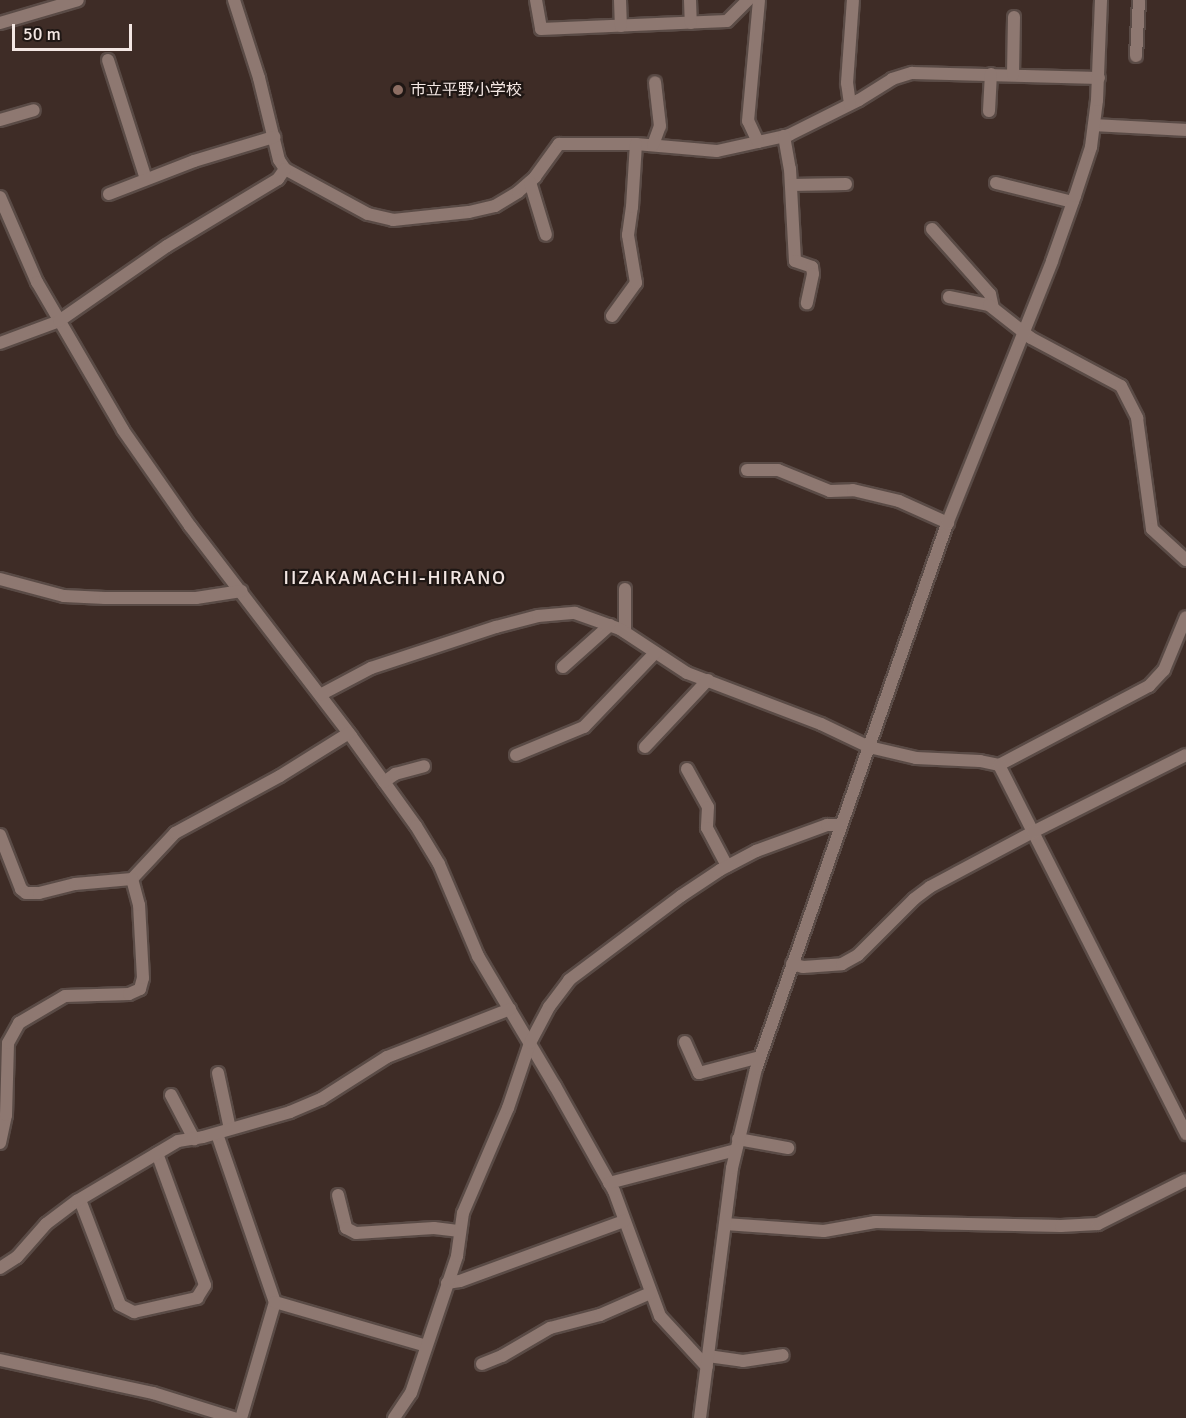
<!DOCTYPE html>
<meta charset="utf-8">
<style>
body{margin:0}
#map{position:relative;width:1186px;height:1418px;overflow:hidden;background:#3e2c26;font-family:Signika,"Noto Sans JP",sans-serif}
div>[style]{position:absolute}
.roads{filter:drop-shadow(2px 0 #5a4b46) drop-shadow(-2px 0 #5a4b46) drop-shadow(0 2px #5a4b46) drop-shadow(0 -2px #5a4b46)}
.minor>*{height:12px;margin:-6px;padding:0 6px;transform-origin:6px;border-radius:6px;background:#8e7871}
.dots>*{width:16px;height:16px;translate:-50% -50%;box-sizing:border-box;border:3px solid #1f1714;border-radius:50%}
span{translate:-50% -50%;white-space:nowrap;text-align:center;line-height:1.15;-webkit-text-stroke:4.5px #1f1714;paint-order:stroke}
.poi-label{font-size:16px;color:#f3e7e3}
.left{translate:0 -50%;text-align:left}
.quarter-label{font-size:20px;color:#f3e7e3;letter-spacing:1.5px}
.scale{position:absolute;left:12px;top:24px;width:120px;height:27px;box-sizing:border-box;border:3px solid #f3e7e3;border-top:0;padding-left:8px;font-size:18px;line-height:21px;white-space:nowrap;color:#f3e7e3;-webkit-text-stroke:4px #1f1714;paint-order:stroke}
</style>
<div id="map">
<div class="roads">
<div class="minor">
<i style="left:234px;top:0;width:82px;rotate:72.2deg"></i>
<i style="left:259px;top:78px;width:84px;rotate:76.3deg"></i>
<i style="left:279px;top:160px;width:11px;rotate:56deg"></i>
<i style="left:285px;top:169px;width:94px;rotate:28.5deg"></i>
<i style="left:368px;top:214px;width:26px;rotate:13deg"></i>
<i style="left:393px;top:220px;width:76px;rotate:-6deg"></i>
<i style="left:469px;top:212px;width:27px;rotate:-13deg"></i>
<i style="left:495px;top:206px;width:27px;rotate:-31deg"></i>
<i style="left:518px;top:192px;width:23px;rotate:-41deg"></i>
<i style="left:535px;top:177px;width:41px;rotate:-54deg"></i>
<i style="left:559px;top:144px;width:77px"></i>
<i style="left:636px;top:144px;width:81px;rotate:4.9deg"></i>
<i style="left:717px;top:151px;width:74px;rotate:-12.5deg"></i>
<i style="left:789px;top:135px;width:78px;rotate:-26.6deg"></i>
<i style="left:859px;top:100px;width:39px;rotate:-32deg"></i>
<i style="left:892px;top:79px;width:21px;rotate:-17deg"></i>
<i style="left:912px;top:73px;width:187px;rotate:1.5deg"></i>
<i style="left:536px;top:0;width:29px;rotate:80deg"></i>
<i style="left:541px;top:29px;width:186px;rotate:-2.5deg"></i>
<i style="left:727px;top:21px;width:30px;rotate:-45deg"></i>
<i style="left:620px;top:0;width:26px;rotate:88deg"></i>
<i style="left:690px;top:0;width:23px;rotate:88deg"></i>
<i style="left:0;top:23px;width:81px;rotate:-16.4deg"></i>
<i style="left:1136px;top:56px;width:56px;rotate:-86.9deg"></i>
<i style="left:108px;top:60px;width:125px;rotate:72.3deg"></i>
<i style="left:1013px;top:75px;width:58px;rotate:-89deg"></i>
<i style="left:850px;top:104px;width:21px;rotate:-98deg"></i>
<i style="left:847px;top:83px;width:83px;rotate:-85.9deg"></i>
<i style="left:989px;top:111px;width:37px;rotate:-87deg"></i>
<i style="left:0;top:120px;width:35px;rotate:-16deg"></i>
<i style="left:1094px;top:125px;width:92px;rotate:3.1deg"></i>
<i style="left:784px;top:136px;width:34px;rotate:80deg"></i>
<i style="left:790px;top:169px;width:92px;rotate:86.9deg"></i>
<i style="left:795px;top:261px;width:18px;rotate:19deg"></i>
<i style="left:812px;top:267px;width:7px;rotate:82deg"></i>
<i style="left:813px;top:274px;width:30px;rotate:102deg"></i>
<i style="left:758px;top:142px;width:23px;rotate:-115deg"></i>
<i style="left:748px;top:121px;width:121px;rotate:-84.8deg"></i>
<i style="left:653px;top:145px;width:20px;rotate:-70deg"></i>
<i style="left:660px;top:126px;width:44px;rotate:-96.5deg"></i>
<i style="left:530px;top:182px;width:55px;rotate:73.2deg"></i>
<i style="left:996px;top:183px;width:79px;rotate:13.9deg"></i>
<i style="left:791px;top:185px;width:55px;rotate:-1deg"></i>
<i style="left:109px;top:194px;width:91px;rotate:-21.2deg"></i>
<i style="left:194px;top:161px;width:84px;rotate:-16.7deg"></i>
<i style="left:0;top:197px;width:93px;rotate:66.5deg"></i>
<i style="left:37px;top:282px;width:171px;rotate:59.8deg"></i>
<i style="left:123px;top:430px;width:117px;rotate:55.1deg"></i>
<i style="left:190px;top:526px;width:265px;rotate:52.5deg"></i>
<i style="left:351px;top:736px;width:111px;rotate:54.2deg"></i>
<i style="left:416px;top:826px;width:44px;rotate:58.8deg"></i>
<i style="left:439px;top:864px;width:100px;rotate:67deg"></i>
<i style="left:478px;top:956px;width:151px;rotate:59.4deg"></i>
<i style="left:555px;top:1086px;width:120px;rotate:60.7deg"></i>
<i style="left:614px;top:1191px;width:133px;rotate:69.8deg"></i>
<i style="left:660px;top:1316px;width:69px;rotate:47.3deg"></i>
<i style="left:932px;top:229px;width:87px;rotate:48.3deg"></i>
<i style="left:990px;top:294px;width:14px;rotate:78deg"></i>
<i style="left:949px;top:297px;width:41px;rotate:11.3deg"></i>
<i style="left:989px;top:305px;width:53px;rotate:38.2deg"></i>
<i style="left:1031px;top:338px;width:102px;rotate:28.1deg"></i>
<i style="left:1121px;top:386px;width:36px;rotate:63deg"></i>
<i style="left:1137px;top:418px;width:112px;rotate:82.3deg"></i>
<i style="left:1152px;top:529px;width:46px;rotate:42.4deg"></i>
<i style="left:612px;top:316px;width:41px;rotate:-54deg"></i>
<i style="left:636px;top:283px;width:49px;rotate:-99.5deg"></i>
<i style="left:628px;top:235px;width:28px;rotate:-82deg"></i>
<i style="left:632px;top:207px;width:63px;rotate:-86.4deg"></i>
<i style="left:0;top:343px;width:63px;rotate:-20.4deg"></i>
<i style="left:59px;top:321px;width:131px;rotate:-34.8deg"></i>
<i style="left:167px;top:246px;width:130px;rotate:-31.1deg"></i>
<i style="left:278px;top:179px;width:12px;rotate:-55deg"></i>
<i style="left:747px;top:470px;width:31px"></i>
<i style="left:778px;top:470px;width:56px;rotate:22deg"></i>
<i style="left:830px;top:491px;width:23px;rotate:-2deg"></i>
<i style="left:853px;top:490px;width:47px;rotate:13.4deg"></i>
<i style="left:899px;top:501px;width:54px;rotate:24.2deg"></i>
<i style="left:0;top:579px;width:66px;rotate:14.9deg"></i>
<i style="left:64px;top:596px;width:41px;rotate:2.8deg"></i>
<i style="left:105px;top:598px;width:91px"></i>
<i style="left:196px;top:598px;width:46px;rotate:-8.8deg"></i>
<i style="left:625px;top:632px;width:43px;rotate:-90deg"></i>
<i style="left:563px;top:667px;width:63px;rotate:-41.8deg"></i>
<i style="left:320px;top:695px;width:58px;rotate:-27.9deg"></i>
<i style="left:371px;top:668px;width:132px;rotate:-18.2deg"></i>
<i style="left:496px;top:627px;width:43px;rotate:-14.7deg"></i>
<i style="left:538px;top:616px;width:37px;rotate:-5deg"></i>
<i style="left:575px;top:613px;width:48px;rotate:19.6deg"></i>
<i style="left:620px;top:629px;width:80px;rotate:33.3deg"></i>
<i style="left:687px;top:673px;width:143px;rotate:20.8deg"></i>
<i style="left:821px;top:724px;width:53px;rotate:25.6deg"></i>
<i style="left:869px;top:747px;width:48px;rotate:13.2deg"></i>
<i style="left:916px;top:758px;width:64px;rotate:2.7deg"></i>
<i style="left:980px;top:761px;width:19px;rotate:12deg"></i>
<i style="left:999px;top:765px;width:170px;rotate:-27.8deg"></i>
<i style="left:1149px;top:686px;width:22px;rotate:-47deg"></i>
<i style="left:1164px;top:670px;width:57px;rotate:-67.5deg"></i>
<i style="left:645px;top:747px;width:92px;rotate:-46.8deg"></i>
<i style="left:516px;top:755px;width:74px;rotate:-22.4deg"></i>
<i style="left:584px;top:727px;width:103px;rotate:-46.2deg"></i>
<i style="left:999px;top:765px;width:414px;rotate:63.1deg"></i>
<i style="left:687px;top:769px;width:43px;rotate:61.1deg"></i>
<i style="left:708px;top:807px;width:21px;rotate:93deg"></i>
<i style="left:707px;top:828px;width:43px;rotate:62.2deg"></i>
<i style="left:384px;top:782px;width:14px;rotate:-36deg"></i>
<i style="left:395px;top:774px;width:30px;rotate:-15deg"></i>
<i style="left:0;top:835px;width:58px;rotate:68.7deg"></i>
<i style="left:21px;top:889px;width:6px;rotate:39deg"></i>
<i style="left:26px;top:893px;width:13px"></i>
<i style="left:39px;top:893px;width:37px;rotate:-14deg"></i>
<i style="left:75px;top:884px;width:57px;rotate:-5deg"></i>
<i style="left:132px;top:879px;width:63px;rotate:-46.9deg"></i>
<i style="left:175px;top:833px;width:119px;rotate:-28.5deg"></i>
<i style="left:280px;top:776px;width:81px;rotate:-31.9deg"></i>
<i style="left:792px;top:964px;width:11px;rotate:15deg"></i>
<i style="left:803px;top:967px;width:39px;rotate:-4deg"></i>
<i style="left:842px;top:964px;width:18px;rotate:-29deg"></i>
<i style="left:858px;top:955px;width:79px;rotate:-45deg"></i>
<i style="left:914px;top:899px;width:20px;rotate:-37deg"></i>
<i style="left:930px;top:887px;width:117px;rotate:-28.1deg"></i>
<i style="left:1033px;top:832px;width:171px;rotate:-26.7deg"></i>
<i style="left:685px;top:1042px;width:34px;rotate:66deg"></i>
<i style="left:699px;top:1073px;width:63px;rotate:-14.7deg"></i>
<i style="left:218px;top:1073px;width:57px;rotate:77.9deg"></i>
<i style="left:171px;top:1095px;width:50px;rotate:62.4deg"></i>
<i style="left:217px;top:1134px;width:178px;rotate:71deg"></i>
<i style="left:275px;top:1302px;width:121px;rotate:106.3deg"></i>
<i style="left:738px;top:1139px;width:51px;rotate:10.2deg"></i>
<i style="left:0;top:1143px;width:29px;rotate:-78deg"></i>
<i style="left:6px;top:1115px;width:72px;rotate:-88.4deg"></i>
<i style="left:8px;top:1043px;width:23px;rotate:-61deg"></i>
<i style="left:19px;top:1023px;width:53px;rotate:-30.4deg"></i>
<i style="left:65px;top:996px;width:64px;rotate:-1.8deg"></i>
<i style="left:129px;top:994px;width:12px;rotate:-24deg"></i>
<i style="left:140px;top:989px;width:11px;rotate:-75deg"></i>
<i style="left:143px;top:978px;width:73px;rotate:-93.1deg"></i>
<i style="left:139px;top:905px;width:27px;rotate:-105deg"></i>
<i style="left:609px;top:1183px;width:131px;rotate:-14.6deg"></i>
<i style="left:338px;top:1195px;width:34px;rotate:76deg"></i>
<i style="left:346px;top:1228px;width:11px;rotate:27deg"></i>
<i style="left:356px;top:1233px;width:78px;rotate:-3.7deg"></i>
<i style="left:434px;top:1228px;width:26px;rotate:7deg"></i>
<i style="left:80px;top:1200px;width:112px;rotate:69.1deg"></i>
<i style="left:120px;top:1305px;width:16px;rotate:27deg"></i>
<i style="left:134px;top:1312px;width:65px;rotate:-12.5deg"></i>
<i style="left:197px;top:1298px;width:15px;rotate:-58deg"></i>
<i style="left:205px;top:1285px;width:140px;rotate:-110deg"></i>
<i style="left:725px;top:1224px;width:99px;rotate:4deg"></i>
<i style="left:824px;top:1231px;width:52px;rotate:-10deg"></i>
<i style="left:875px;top:1222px;width:186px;rotate:1.2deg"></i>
<i style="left:1061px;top:1226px;width:37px;rotate:-3deg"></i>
<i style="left:1098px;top:1224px;width:98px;rotate:-26.6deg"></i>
<i style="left:0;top:1268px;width:20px;rotate:-33deg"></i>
<i style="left:17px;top:1257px;width:44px;rotate:-48.7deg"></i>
<i style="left:46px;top:1224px;width:39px;rotate:-37deg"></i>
<i style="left:77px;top:1201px;width:117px;rotate:-30.7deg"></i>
<i style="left:178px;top:1141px;width:25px;rotate:-9deg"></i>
<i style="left:203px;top:1137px;width:91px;rotate:-16deg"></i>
<i style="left:290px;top:1112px;width:34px;rotate:-23deg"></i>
<i style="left:321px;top:1099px;width:78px;rotate:-32.5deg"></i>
<i style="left:387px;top:1057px;width:132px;rotate:-21.3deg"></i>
<i style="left:447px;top:1283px;width:13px;rotate:-9deg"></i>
<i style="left:460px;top:1281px;width:175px;rotate:-20.1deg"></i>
<i style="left:275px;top:1302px;width:157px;rotate:16.2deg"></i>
<i style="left:708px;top:1356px;width:35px;rotate:8deg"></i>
<i style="left:743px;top:1361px;width:40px;rotate:-8.5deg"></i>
<i style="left:0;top:1360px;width:157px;rotate:12.2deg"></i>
<i style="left:153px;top:1393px;width:85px;rotate:17.2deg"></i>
<i style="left:482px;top:1364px;width:22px;rotate:-22deg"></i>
<i style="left:502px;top:1356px;width:56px;rotate:-30.3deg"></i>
<i style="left:550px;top:1328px;width:52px;rotate:-14.6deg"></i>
<i style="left:600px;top:1315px;width:55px;rotate:-23.7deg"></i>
<i style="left:394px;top:1418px;width:30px;rotate:-56deg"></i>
<i style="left:411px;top:1393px;width:145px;rotate:-71.4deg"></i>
<i style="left:457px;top:1256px;width:43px;rotate:-82.1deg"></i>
<i style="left:463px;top:1213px;width:114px;rotate:-66.8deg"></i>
<i style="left:508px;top:1108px;width:69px;rotate:-71.3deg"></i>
<i style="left:530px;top:1043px;width:41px;rotate:-62.2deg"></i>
<i style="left:549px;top:1007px;width:34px;rotate:-53deg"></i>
<i style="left:569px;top:980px;width:140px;rotate:-36.9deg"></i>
<i style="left:681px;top:896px;width:47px;rotate:-33.7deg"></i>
<i style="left:720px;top:870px;width:41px;rotate:-27.8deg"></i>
<i style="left:756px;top:851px;width:76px;rotate:-20.1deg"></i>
<i style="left:827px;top:825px;width:14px"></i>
<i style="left:700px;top:1418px;width:252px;rotate:-82.7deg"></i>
<i style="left:732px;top:1168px;width:102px;rotate:-76.4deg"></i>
<i style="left:756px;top:1069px;width:577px;rotate:-70.69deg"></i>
<i style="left:947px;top:524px;width:283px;rotate:-68.2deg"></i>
<i style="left:1052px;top:261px;width:69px;rotate:-70.5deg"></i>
<i style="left:1075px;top:196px;width:52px;rotate:-71.9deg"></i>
<i style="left:1091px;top:147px;width:47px;rotate:-82.7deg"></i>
<i style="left:1097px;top:100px;width:100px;rotate:-87.7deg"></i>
</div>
</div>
<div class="dots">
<i style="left:398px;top:90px;background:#8d6e63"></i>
</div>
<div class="poi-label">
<span class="left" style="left:410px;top:90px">市立平野小学校</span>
</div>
<div class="quarter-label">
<span style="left:395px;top:577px">IIZAKAMACHI-HIRANO</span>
</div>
<div class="scale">50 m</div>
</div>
